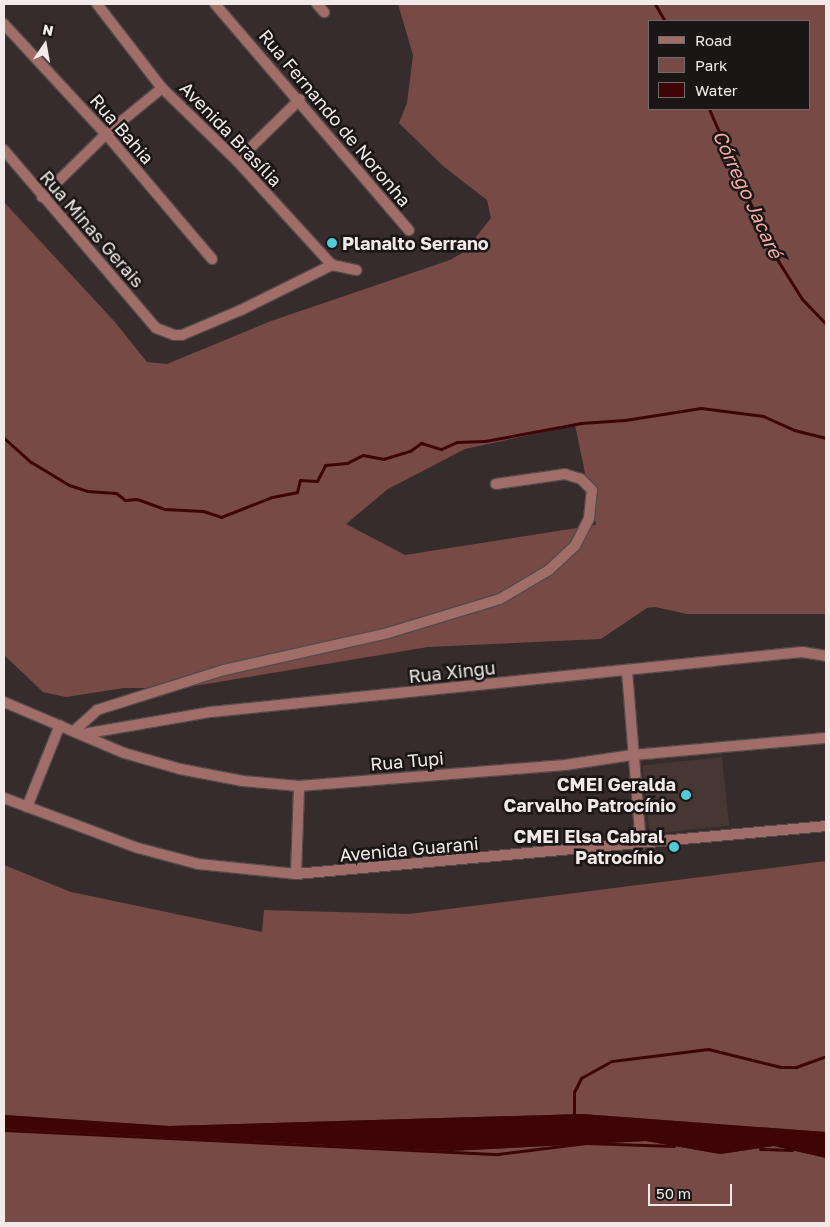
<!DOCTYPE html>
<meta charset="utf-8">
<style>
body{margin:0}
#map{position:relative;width:830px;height:1227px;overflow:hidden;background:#362c2b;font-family:"Golos Text",sans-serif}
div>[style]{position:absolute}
.built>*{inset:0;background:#463634;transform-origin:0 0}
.green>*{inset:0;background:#774a46}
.water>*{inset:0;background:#3f0506}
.stream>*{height:3px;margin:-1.5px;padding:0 1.5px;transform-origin:1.5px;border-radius:1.5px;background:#3f0506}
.roads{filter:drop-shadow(1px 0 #544a49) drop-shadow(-1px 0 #544a49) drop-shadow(0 1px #544a49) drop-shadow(0 -1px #544a49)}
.minor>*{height:10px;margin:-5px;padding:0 5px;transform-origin:5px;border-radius:5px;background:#a06d68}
.tertiary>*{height:10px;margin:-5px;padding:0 5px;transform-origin:5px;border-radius:5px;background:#a06d68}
.dots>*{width:14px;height:14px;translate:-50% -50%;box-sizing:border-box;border:2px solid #1a1615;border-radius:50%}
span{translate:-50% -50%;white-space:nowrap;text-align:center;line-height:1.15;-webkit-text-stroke:5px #1a1615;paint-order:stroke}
.street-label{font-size:18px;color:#f1eae9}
.poi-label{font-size:18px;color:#f1eae9;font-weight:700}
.left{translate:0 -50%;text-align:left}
.right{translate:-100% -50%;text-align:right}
.water-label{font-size:19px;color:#faaca3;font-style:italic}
.frame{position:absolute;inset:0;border:5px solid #f1eae9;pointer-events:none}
.legend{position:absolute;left:648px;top:20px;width:162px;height:90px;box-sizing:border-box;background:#1a1615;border:1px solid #706b6a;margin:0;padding:6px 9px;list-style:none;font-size:15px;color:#f1eae9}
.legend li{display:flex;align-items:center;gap:10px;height:25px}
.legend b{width:25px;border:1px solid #706b6a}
.north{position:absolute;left:20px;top:20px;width:50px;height:50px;-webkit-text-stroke:4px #1a1615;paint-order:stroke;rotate:12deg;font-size:14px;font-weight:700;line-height:20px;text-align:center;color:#f1eae9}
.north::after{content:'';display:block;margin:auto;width:18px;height:22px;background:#f1eae9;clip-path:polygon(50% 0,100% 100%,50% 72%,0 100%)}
.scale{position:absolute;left:648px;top:1184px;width:84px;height:22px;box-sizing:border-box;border:2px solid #f1eae9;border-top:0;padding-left:6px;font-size:15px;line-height:18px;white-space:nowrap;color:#f1eae9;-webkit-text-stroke:4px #1a1615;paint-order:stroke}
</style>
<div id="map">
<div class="built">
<i style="left:722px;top:757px;width:69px;height:80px;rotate:84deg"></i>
</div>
<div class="green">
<i style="clip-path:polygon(evenodd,398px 4px,826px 4px,826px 614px,687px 614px,655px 607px,647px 608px,601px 639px,428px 647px,182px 688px,124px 688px,66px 697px,43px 692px,4px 655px,4px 202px,114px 321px,147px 362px,167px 364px,271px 321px,450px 260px,464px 252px,491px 218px,487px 200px,443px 166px,399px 123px,407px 103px,413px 55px,398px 4px,649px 21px,809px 21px,809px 109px,649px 109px,649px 21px,398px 4px,575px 425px,596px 525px,405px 555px,346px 524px,388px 489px,465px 449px,575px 425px)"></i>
<i style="clip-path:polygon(826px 861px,826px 1132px,582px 1114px,169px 1126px,4px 1115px,4px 865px,71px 892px,262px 932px,264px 910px,409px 914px)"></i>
<i style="clip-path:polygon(4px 1129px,450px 1151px,646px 1141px,720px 1154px,774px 1146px,826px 1158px,826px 1223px,4px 1223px)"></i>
</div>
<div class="water">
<i style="clip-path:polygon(582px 1114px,826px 1132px,826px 1158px,774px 1146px,720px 1154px,646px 1141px,450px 1151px,4px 1129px,4px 1115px,169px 1126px)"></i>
</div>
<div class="stream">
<i style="left:655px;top:4px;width:20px;rotate:60deg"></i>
<i style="left:709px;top:109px;width:152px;rotate:66.3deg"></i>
<i style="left:770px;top:248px;width:60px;rotate:57.9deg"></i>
<i style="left:802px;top:299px;width:35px;rotate:46deg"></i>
<i style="left:4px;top:438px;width:36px;rotate:42deg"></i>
<i style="left:31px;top:462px;width:44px;rotate:31.2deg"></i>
<i style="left:69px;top:485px;width:19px;rotate:18deg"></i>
<i style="left:87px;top:491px;width:29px;rotate:4deg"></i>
<i style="left:116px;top:493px;width:11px;rotate:38deg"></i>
<i style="left:125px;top:500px;width:12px;rotate:-5deg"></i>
<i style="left:137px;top:499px;width:29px;rotate:20deg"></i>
<i style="left:164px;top:509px;width:39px;rotate:3deg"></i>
<i style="left:203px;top:511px;width:19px;rotate:18deg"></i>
<i style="left:221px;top:517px;width:55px;rotate:-21.4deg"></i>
<i style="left:272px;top:497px;width:25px;rotate:-11deg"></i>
<i style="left:297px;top:492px;width:12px;rotate:-76deg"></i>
<i style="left:300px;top:480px;width:17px;rotate:3deg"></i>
<i style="left:317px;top:481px;width:18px;rotate:-63deg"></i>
<i style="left:325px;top:465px;width:22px;rotate:-5deg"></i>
<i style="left:347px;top:463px;width:18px;rotate:-27deg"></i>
<i style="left:363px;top:455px;width:20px;rotate:11deg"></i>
<i style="left:383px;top:459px;width:28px;rotate:-17deg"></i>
<i style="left:410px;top:451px;width:14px;rotate:-36deg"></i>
<i style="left:421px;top:443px;width:21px;rotate:17deg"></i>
<i style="left:441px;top:449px;width:17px;rotate:-24deg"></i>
<i style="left:457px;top:442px;width:28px;rotate:-2deg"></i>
<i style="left:485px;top:441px;width:98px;rotate:-10.6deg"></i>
<i style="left:581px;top:423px;width:44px;rotate:-3.9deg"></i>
<i style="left:625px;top:420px;width:77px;rotate:-9deg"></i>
<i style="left:701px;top:408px;width:63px;rotate:7.4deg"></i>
<i style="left:763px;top:416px;width:34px;rotate:24deg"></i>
<i style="left:794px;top:430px;width:33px;rotate:14deg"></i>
<i style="left:574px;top:1118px;width:26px;rotate:-90deg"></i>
<i style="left:574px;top:1092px;width:16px;rotate:-63deg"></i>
<i style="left:581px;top:1078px;width:35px;rotate:-29deg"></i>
<i style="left:612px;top:1061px;width:97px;rotate:-7.1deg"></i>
<i style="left:708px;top:1049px;width:75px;rotate:13.9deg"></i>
<i style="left:781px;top:1067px;width:15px"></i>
<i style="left:796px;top:1067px;width:32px;rotate:-20deg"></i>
<i style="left:4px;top:1130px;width:495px;rotate:2.8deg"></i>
<i style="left:498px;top:1154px;width:89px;rotate:-7.1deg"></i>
<i style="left:586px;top:1143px;width:88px;rotate:2deg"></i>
<i style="left:760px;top:1149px;width:32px;rotate:2deg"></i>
</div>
<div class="roads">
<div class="minor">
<i style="left:215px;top:4px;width:298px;rotate:49.4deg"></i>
<i style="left:317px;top:4px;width:11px;rotate:49deg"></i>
<i style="left:4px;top:24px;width:150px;rotate:47.2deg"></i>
<i style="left:106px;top:134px;width:164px;rotate:49.7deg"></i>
<i style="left:4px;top:150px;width:234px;rotate:49.5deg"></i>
<i style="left:156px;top:328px;width:19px;rotate:21deg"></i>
<i style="left:174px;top:335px;width:8px"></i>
<i style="left:182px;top:335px;width:64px;rotate:-23deg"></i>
<i style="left:241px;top:310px;width:102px;rotate:-26.3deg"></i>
<i style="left:237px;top:161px;width:88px;rotate:-44.5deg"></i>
<i style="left:42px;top:197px;width:90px;rotate:-44.5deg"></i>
<i style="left:106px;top:134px;width:72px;rotate:-39.4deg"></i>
<i style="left:627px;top:671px;width:174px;rotate:85.4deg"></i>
<i style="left:4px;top:702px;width:130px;rotate:23deg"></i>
<i style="left:124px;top:753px;width:58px;rotate:15.9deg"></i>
<i style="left:180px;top:769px;width:64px;rotate:10.8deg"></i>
<i style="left:243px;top:781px;width:56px;rotate:5.1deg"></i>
<i style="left:299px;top:786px;width:267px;rotate:-4.5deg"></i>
<i style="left:565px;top:765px;width:68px;rotate:-8.5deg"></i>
<i style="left:632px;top:755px;width:195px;rotate:-5deg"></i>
<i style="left:74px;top:731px;width:31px;rotate:-42deg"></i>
<i style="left:97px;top:710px;width:133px;rotate:-17.5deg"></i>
<i style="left:224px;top:670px;width:168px;rotate:-12.7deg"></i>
<i style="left:388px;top:633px;width:117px;rotate:-16.9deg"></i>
<i style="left:500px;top:599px;width:57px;rotate:-30.6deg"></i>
<i style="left:549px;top:570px;width:35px;rotate:-43deg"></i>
<i style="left:575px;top:546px;width:31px;rotate:-63deg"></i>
<i style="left:589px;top:518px;width:28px;rotate:-84deg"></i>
<i style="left:592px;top:490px;width:16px;rotate:-135deg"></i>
<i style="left:581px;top:479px;width:17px;rotate:-163deg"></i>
<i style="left:565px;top:474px;width:70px;rotate:171.8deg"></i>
<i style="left:83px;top:734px;width:130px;rotate:-9.8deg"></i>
<i style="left:211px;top:712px;width:594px;rotate:-5.8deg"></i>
<i style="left:802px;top:652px;width:24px;rotate:9deg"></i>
<i style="left:4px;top:798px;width:143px;rotate:20.5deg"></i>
<i style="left:138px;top:848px;width:62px;rotate:14.9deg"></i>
<i style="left:198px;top:864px;width:99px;rotate:5.8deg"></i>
<i style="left:296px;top:874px;width:532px;rotate:-5.17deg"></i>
<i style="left:27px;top:807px;width:88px;rotate:-68.1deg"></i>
<i style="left:296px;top:874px;width:88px;rotate:-88deg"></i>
</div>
<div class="tertiary">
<i style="left:97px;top:4px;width:106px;rotate:52.3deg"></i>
<i style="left:162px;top:88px;width:105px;rotate:44.2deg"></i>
<i style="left:237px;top:161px;width:141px;rotate:47.6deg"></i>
<i style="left:332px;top:265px;width:25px;rotate:12deg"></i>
</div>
</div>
<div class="dots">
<i style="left:332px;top:243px;background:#52cbd9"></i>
<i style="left:686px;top:795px;background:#52cbd9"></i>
<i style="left:674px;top:847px;background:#52cbd9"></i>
</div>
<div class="street-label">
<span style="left:335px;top:118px;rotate:50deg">Rua Fernando de Noronha</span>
<span style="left:122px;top:129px;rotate:49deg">Rua Bahia</span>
<span style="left:231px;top:134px;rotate:46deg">Avenida Brasília</span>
<span style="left:92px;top:229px;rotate:49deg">Rua Minas Gerais</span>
<span style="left:452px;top:672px;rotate:-6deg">Rua Xingu</span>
<span style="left:407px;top:761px;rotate:-5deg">Rua Tupi</span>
<span style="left:409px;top:849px;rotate:-5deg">Avenida Guarani</span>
</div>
<div class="poi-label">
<span class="left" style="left:342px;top:243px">Planalto Serrano</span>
<span class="right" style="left:676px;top:795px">CMEI Geralda<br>Carvalho Patrocínio</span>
<span class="right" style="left:664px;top:847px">CMEI Elsa Cabral<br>Patrocínio</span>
</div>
<div class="water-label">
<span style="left:748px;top:194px;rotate:65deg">Córrego Jacaré</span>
</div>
<div class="frame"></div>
<ul class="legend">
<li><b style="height:6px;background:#a06d68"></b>Road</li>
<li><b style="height:14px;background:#774a46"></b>Park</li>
<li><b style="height:14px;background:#3f0506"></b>Water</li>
</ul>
<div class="north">N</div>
<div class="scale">50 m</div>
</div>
